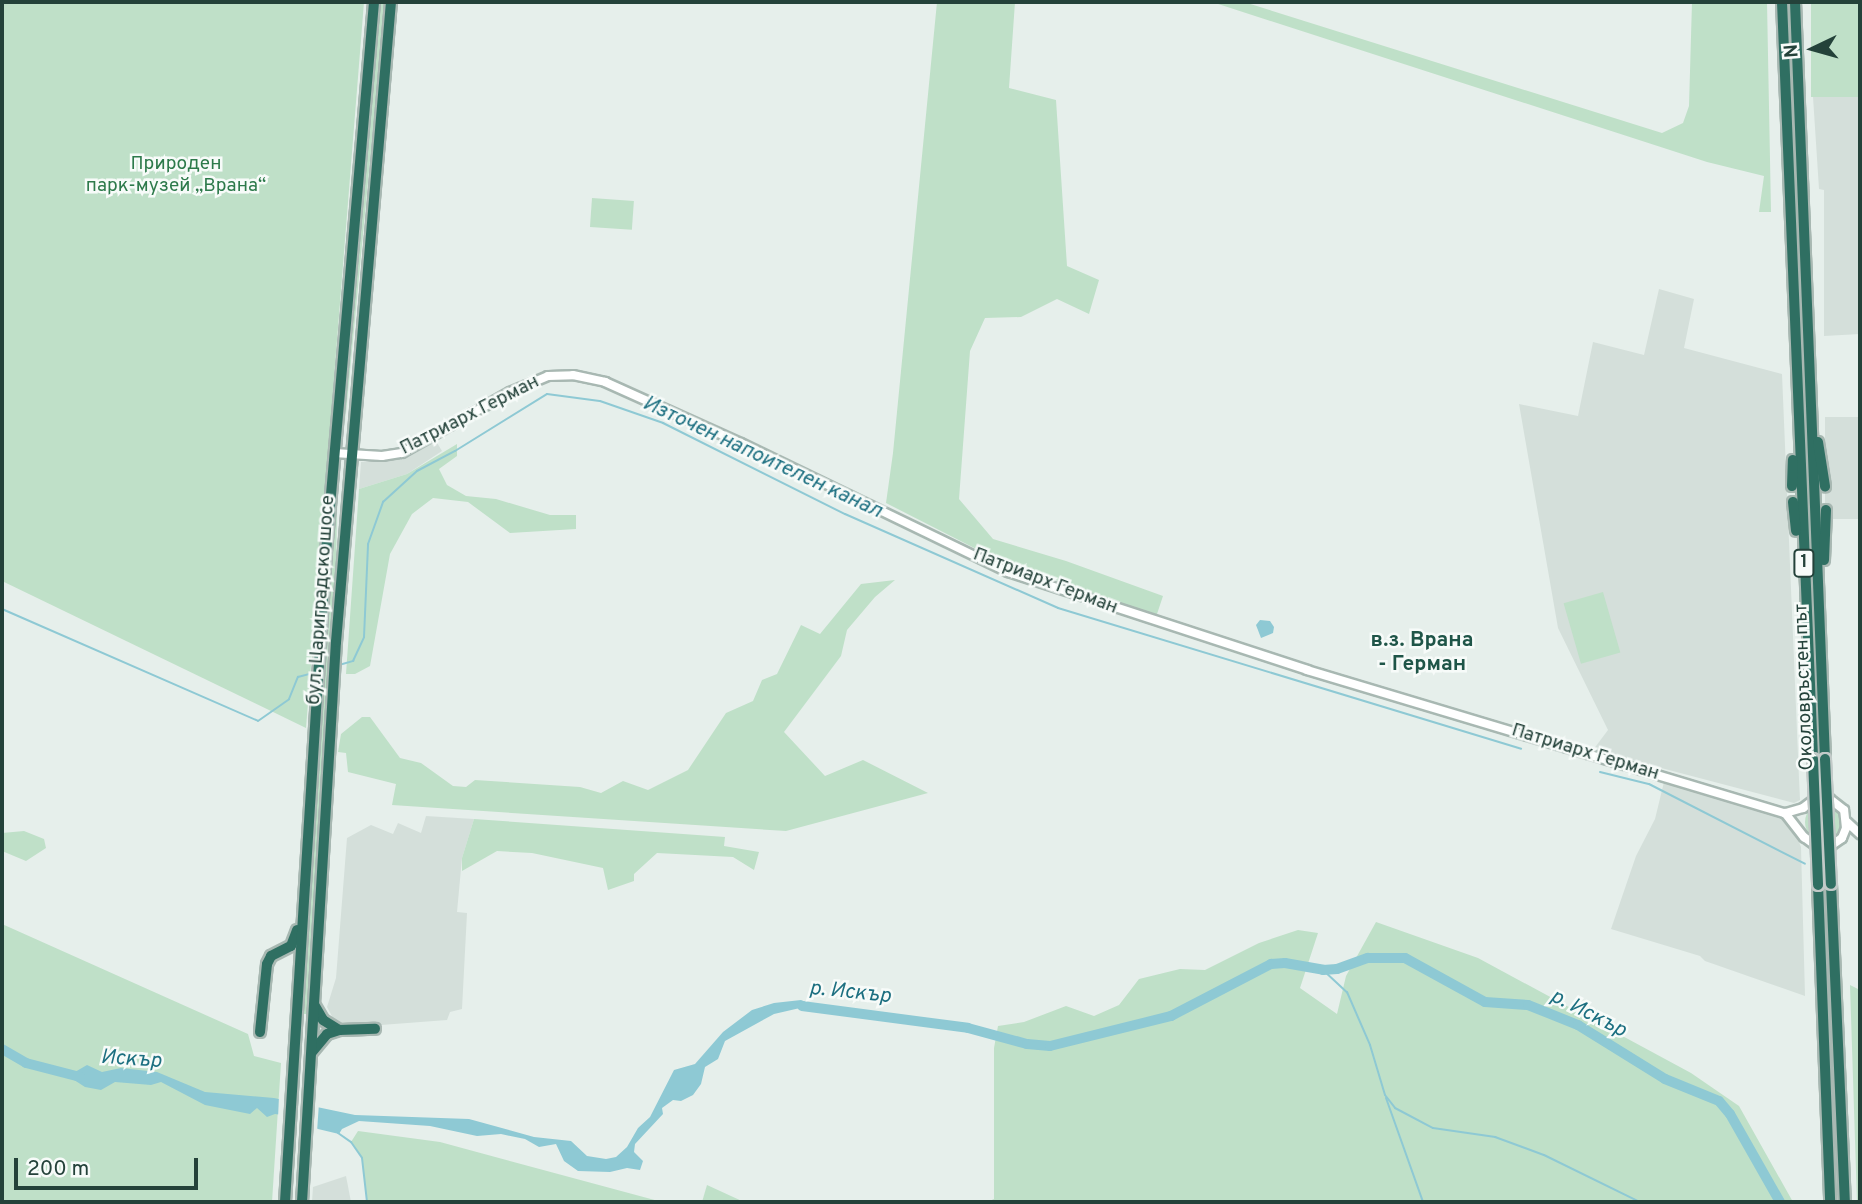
<!DOCTYPE html>
<meta charset="utf-8">
<style>
body{margin:0}
#map{position:relative;width:1862px;height:1204px;overflow:hidden;background:#e6efeb;font-family:Overpass,sans-serif}
div>[style]{position:absolute}
.built>*{inset:0;background:#d4dfda;transform-origin:0 0}
.green>*{inset:0;background:#bfe0c8;transform-origin:0 0}
.round{border-radius:50%}
.water>*{inset:0;background:#8ec9d4}
.pier>*{inset:0;background:#e6efeb}
.stream>*{height:2px;margin:-1px;padding:0 1px;transform-origin:1px;border-radius:1px;background:#8ec9d4}
.river>*{height:10px;margin:-5px;padding:0 5px;transform-origin:5px;border-radius:5px;background:#8ec9d4}
.roads{filter:drop-shadow(2px 0 #a8b8b2) drop-shadow(-2px 0 #a8b8b2) drop-shadow(0 2px #a8b8b2) drop-shadow(0 -2px #a8b8b2)}
.minor>*{height:8px;margin:-4px;padding:0 4px;transform-origin:4px;border-radius:4px;background:#fff}
.highway>*{height:10px;margin:-5px;padding:0 5px;transform-origin:5px;border-radius:5px;background:#2f6f62}
.bridges{filter:drop-shadow(2px 0 #c2cac8) drop-shadow(-2px 0 #c2cac8) drop-shadow(0 2px #c2cac8) drop-shadow(0 -2px #c2cac8)}
.highway-bridge>*{height:10px;margin:-5px;padding:0 5px;transform-origin:5px;border-radius:5px;background:#2f6f62}
span{translate:-50% -50%;white-space:nowrap;text-align:center;line-height:1.15;-webkit-text-stroke:5px #f7fbf9;paint-order:stroke}
.shield-label span{padding:2px 5px;background:#f7fbf9;border:2px solid;border-radius:5px;-webkit-text-stroke-width:0}
.shield-label{font-size:18px;color:#24423a;font-weight:700}
.park-label{font-size:19px;color:#2d7a4b}
.street-label{font-size:19px;color:#24423a}
.water-label{font-size:21px;color:#1c6f80;font-style:italic}
.neighbourhood-label{font-size:21px;color:#1f5548;font-weight:700}
.frame{position:absolute;inset:0;border:4px solid #24423a;pointer-events:none}
.north{position:absolute;left:1778px;top:14px;width:70px;height:70px;-webkit-text-stroke:5px #f7fbf9;paint-order:stroke;rotate:265deg;font-size:19px;font-weight:700;line-height:28px;text-align:center;color:#24423a}
.north::after{content:'';display:block;margin:auto;width:24px;height:32px;background:#24423a;clip-path:polygon(50% 0,100% 100%,50% 72%,0 100%)}
.scale{position:absolute;left:14px;top:1158px;width:184px;height:32px;box-sizing:border-box;border:4px solid #24423a;border-top:0;padding-left:9px;font-size:21px;line-height:24px;white-space:nowrap;color:#24423a;-webkit-text-stroke:5px #f7fbf9;paint-order:stroke}
</style>
<div id="map">
<div class="built">
<i style="clip-path:polygon(1860px 94px,1860px 334px,1824px 336px,1824px 190px,1819px 189px,1813px 97px)"></i>
<i style="clip-path:polygon(1659px 289px,1694px 299px,1684px 348px,1782px 374px,1799px 779px,1800px 800px,1794px 803px,1593px 750px,1608px 730px,1558px 628px,1519px 404px,1578px 416px,1593px 342px,1644px 355px)"></i>
<i style="left:1860px;top:417px;width:102px;height:35px;rotate:90deg"></i>
<i style="clip-path:polygon(436px 441px,442px 451px,407px 474px,359px 489px,361px 462px,409px 457px)"></i>
<i style="clip-path:polygon(1664px 782px,1790px 820px,1801px 847px,1805px 996px,1705px 961px,1700px 956px,1611px 929px,1636px 856px,1655px 819px)"></i>
<i style="clip-path:polygon(426px 816px,474px 819px,462px 858px,457px 912px,467px 913px,462px 1009px,450px 1012px,447px 1020px,381px 1025px,335px 1022px,327px 1007px,336px 978px,347px 838px,371px 825px,393px 834px,398px 823px,421px 833px)"></i>
<i style="clip-path:polygon(346px 1176px,351px 1202px,312px 1202px,313px 1187px)"></i>
</div>
<div class="green">
<i style="clip-path:polygon(2px 2px,364px 2px,306px 728px,2px 581px)"></i>
<i style="clip-path:polygon(379px 2px,385px 2px,345px 424px,350px 323px)"></i>
<i style="clip-path:polygon(937px 2px,1015px 2px,1009px 88px,1056px 100px,1067px 266px,1099px 280px,1089px 314px,1057px 299px,1021px 317px,985px 318px,970px 351px,959px 499px,993px 539px,1066px 561px,1163px 596px,1156px 617px,990px 556px,886px 503px,893px 453px)"></i>
<i style="clip-path:polygon(1212px 2px,1244px 2px,1662px 133px,1683px 123px,1689px 106px,1692px 2px,1767px 2px,1771px 212px,1759px 212px,1764px 176px,1707px 162px)"></i>
<i style="left:1811px;top:2px;width:49px;height:95px"></i>
<i style="left:592px;top:198px;width:42px;height:29px;rotate:4deg"></i>
<i style="clip-path:polygon(457px 444px,457px 456px,439px 469px,447px 485px,466px 496px,496px 499px,550px 515px,576px 515px,576px 529px,510px 533px,468px 502px,433px 498px,412px 514px,390px 554px,370px 666px,355px 674px,346px 674px,359px 489px,407px 474px)"></i>
<i style="clip-path:polygon(338px 465px,336px 566px,308px 1014px,303px 1014px)"></i>
<i style="clip-path:polygon(895px 580px,875px 597px,847px 630px,841px 656px,784px 732px,825px 776px,863px 760px,928px 793px,786px 831px,392px 805px,396px 784px,348px 772px,346px 753px,338px 752px,341px 734px,362px 717px,370px 717px,400px 758px,421px 763px,453px 786px,466px 787px,475px 780px,580px 787px,601px 793px,623px 781px,648px 790px,688px 770px,726px 713px,753px 701px,762px 680px,777px 674px,801px 625px,820px 634px,861px 584px)"></i>
<i style="left:1603px;top:592px;width:63px;height:41px;rotate:74deg"></i>
<i class="round" style="left:1805px;top:803px;width:38px;height:38px"></i>
<i style="clip-path:polygon(474px 819px,725px 837px,724px 846px,759px 852px,754px 870px,733px 857px,657px 853px,634px 874px,634px 881px,608px 890px,603px 868px,532px 853px,497px 851px,462px 871px,462px 858px)"></i>
<i style="clip-path:polygon(24px 831px,44px 839px,46px 848px,26px 861px,2px 851px,2px 833px)"></i>
<i style="clip-path:polygon(1376px 922px,1478px 958px,1691px 1073px,1739px 1106px,1793px 1202px,987px 1202px,994px 1199px,994px 1048px,998px 1026px,1024px 1022px,1066px 1006px,1094px 1016px,1119px 1005px,1139px 979px,1180px 969px,1205px 970px,1259px 943px,1298px 930px,1318px 933px,1300px 988px,1337px 1014px,1346px 976px)"></i>
<i style="clip-path:polygon(2px 924px,248px 1034px,254px 1056px,281px 1063px,272px 1202px,2px 1202px)"></i>
<i style="clip-path:polygon(1850px 985px,1860px 990px,1860px 1202px,1857px 1202px)"></i>
<i style="clip-path:polygon(358px 1131px,440px 1142px,662px 1202px,367px 1202px,362px 1158px,351px 1142px)"></i>
<i style="clip-path:polygon(707px 1185px,744px 1202px,702px 1202px)"></i>
</div>
<div class="water">
<i style="clip-path:polygon(1260px 620px,1270px 621px,1274px 627px,1273px 633px,1261px 638px,1256px 625px)"></i>
<i style="clip-path:polygon(801px 1000px,813px 1005px,774px 1014px,725px 1041px,718px 1059px,705px 1067px,701px 1084px,693px 1095px,681px 1101px,673px 1100px,662px 1108px,663px 1114px,635px 1144px,634px 1152px,643px 1161px,640px 1170px,627px 1168px,610px 1172px,578px 1171px,564px 1161px,556px 1144px,539px 1147px,525px 1139px,501px 1134px,477px 1136px,430px 1126px,359px 1121px,342px 1129px,339px 1134px,318px 1129px,296px 1117px,275px 1114px,267px 1117px,257px 1108px,250px 1114px,205px 1105px,161px 1082px,151px 1085px,115px 1082px,101px 1090px,85px 1087px,68px 1076px,87px 1065px,102px 1072px,121px 1068px,157px 1072px,205px 1092px,274px 1098px,355px 1115px,469px 1119px,534px 1137px,571px 1141px,587px 1156px,606px 1159px,616px 1157px,627px 1147px,638px 1128px,650px 1117px,674px 1070px,695px 1064px,723px 1032px,752px 1010px,774px 1003px)"></i>
</div>
<div class="pier">
<i style="clip-path:polygon(279px 1096px,319px 1103px,317px 1132px,295px 1120px,278px 1118px)"></i>
</div>
<div class="stream">
<i style="left:2px;top:609px;width:279px;rotate:23.6deg"></i>
<i style="left:258px;top:721px;width:38px;rotate:-35deg"></i>
<i style="left:289px;top:699px;width:24px;rotate:-68deg"></i>
<i style="left:298px;top:677px;width:16px;rotate:-15deg"></i>
<i style="left:339px;top:665px;width:15px;rotate:-16deg"></i>
<i style="left:353px;top:661px;width:26px;rotate:-65deg"></i>
<i style="left:364px;top:637px;width:93px;rotate:-87.5deg"></i>
<i style="left:368px;top:544px;width:45px;rotate:-70.3deg"></i>
<i style="left:383px;top:502px;width:46px;rotate:-42.4deg"></i>
<i style="left:417px;top:471px;width:43px;rotate:-27.8deg"></i>
<i style="left:455px;top:451px;width:108px;rotate:-31.8deg"></i>
<i style="left:547px;top:394px;width:53px;rotate:7.5deg"></i>
<i style="left:600px;top:401px;width:67px;rotate:19.2deg"></i>
<i style="left:663px;top:423px;width:203px;rotate:26.6deg"></i>
<i style="left:845px;top:514px;width:233px;rotate:23.8deg"></i>
<i style="left:1058px;top:608px;width:484px;rotate:16.9deg"></i>
<i style="left:1600px;top:772px;width:50px;rotate:13.8deg"></i>
<i style="left:1649px;top:784px;width:175px;rotate:27.1deg"></i>
<i style="left:1323px;top:970px;width:33px;rotate:43deg"></i>
<i style="left:1347px;top:992px;width:58px;rotate:66.5deg"></i>
<i style="left:1370px;top:1045px;width:52px;rotate:73.3deg"></i>
<i style="left:1385px;top:1095px;width:16px;rotate:52deg"></i>
<i style="left:1395px;top:1108px;width:43px;rotate:27.8deg"></i>
<i style="left:1433px;top:1128px;width:63px;rotate:8.3deg"></i>
<i style="left:1495px;top:1137px;width:52px;rotate:20.2deg"></i>
<i style="left:1544px;top:1155px;width:107px;rotate:26.1deg"></i>
<i style="left:1386px;top:1098px;width:110px;rotate:70.4deg"></i>
<i style="left:338px;top:1133px;width:16px;rotate:35deg"></i>
<i style="left:351px;top:1142px;width:19px;rotate:55deg"></i>
<i style="left:362px;top:1158px;width:44px;rotate:83.5deg"></i>
</div>
<div class="river">
<i style="left:802px;top:1006px;width:167px;rotate:7.5deg"></i>
<i style="left:968px;top:1028px;width:61px;rotate:15.2deg"></i>
<i style="left:1027px;top:1044px;width:23px;rotate:5deg"></i>
<i style="left:1050px;top:1046px;width:125px;rotate:-13.9deg"></i>
<i style="left:1171px;top:1016px;width:113px;rotate:-27.5deg"></i>
<i style="left:1271px;top:964px;width:14px;rotate:-4deg"></i>
<i style="left:1285px;top:963px;width:39px;rotate:10deg"></i>
<i style="left:1323px;top:970px;width:14px;rotate:-4deg"></i>
<i style="left:1337px;top:969px;width:33px;rotate:-20deg"></i>
<i style="left:1368px;top:958px;width:37px"></i>
<i style="left:1405px;top:958px;width:91px;rotate:28.8deg"></i>
<i style="left:1485px;top:1002px;width:43px;rotate:4deg"></i>
<i style="left:1528px;top:1005px;width:54px;rotate:21.8deg"></i>
<i style="left:1578px;top:1025px;width:102px;rotate:31.8deg"></i>
<i style="left:1665px;top:1079px;width:58px;rotate:22.2deg"></i>
<i style="left:1719px;top:1101px;width:17px;rotate:50deg"></i>
<i style="left:1730px;top:1114px;width:101px;rotate:60.4deg"></i>
<i style="left:2px;top:1049px;width:28px;rotate:30deg"></i>
<i style="left:26px;top:1063px;width:56px;rotate:14.5deg"></i>
</div>
<div class="roads">
<div class="minor">
<i style="left:334px;top:453px;width:48px;rotate:3.6deg"></i>
<i style="left:382px;top:456px;width:20px;rotate:-9deg"></i>
<i style="left:402px;top:453px;width:124px;rotate:-29.5deg"></i>
<i style="left:510px;top:392px;width:41px;rotate:-22.8deg"></i>
<i style="left:548px;top:376px;width:25px;rotate:-2deg"></i>
<i style="left:573px;top:375px;width:33px;rotate:12deg"></i>
<i style="left:605px;top:382px;width:149px;rotate:24.2deg"></i>
<i style="left:741px;top:443px;width:297px;rotate:25.8deg"></i>
<i style="left:1008px;top:572px;width:315px;rotate:18.1deg"></i>
<i style="left:1307px;top:670px;width:499px;rotate:16.7deg"></i>
<i style="left:1785px;top:813px;width:31px;rotate:52deg"></i>
<i style="left:1804px;top:837px;width:14px;rotate:36deg"></i>
<i style="left:1815px;top:845px;width:17px"></i>
<i style="left:1832px;top:845px;width:12px;rotate:-35deg"></i>
<i style="left:1842px;top:838px;width:11px;rotate:-68deg"></i>
<i style="left:1846px;top:828px;width:18px;rotate:-96deg"></i>
<i style="left:1844px;top:810px;width:18px;rotate:-142deg"></i>
<i style="left:1830px;top:799px;width:15px;rotate:180deg"></i>
<i style="left:1815px;top:799px;width:15px;rotate:143deg"></i>
<i style="left:1803px;top:808px;width:19px;rotate:164deg"></i>
<i style="left:1847px;top:822px;width:18px;rotate:43deg"></i>
</div>
<div class="highway">
<i style="left:1782px;top:2px;width:758px;rotate:87.65deg"></i>
<i style="left:1795px;top:2px;width:758px;rotate:87.73deg"></i>
<i style="left:1818px;top:442px;width:45px;rotate:81deg"></i>
<i style="left:1792px;top:486px;width:26px;rotate:-88deg"></i>
<i style="left:1793px;top:502px;width:29px;rotate:84deg"></i>
<i style="left:1824px;top:560px;width:50px;rotate:-87.7deg"></i>
<i style="left:1831px;top:884px;width:318px;rotate:87.5deg"></i>
<i style="left:1818px;top:885px;width:317px;rotate:87.8deg"></i>
<i style="left:315px;top:1006px;width:16px;rotate:60deg"></i>
<i style="left:323px;top:1020px;width:19px;rotate:32deg"></i>
<i style="left:260px;top:1032px;width:68px;rotate:-84.1deg"></i>
<i style="left:267px;top:964px;width:9px;rotate:-63deg"></i>
<i style="left:271px;top:956px;width:22px;rotate:-27deg"></i>
<i style="left:291px;top:946px;width:17px;rotate:-69deg"></i>
<i style="left:312px;top:1052px;width:23px;rotate:-50deg"></i>
<i style="left:327px;top:1034px;width:13px;rotate:-18deg"></i>
<i style="left:339px;top:1030px;width:36px;rotate:-2deg"></i>
<i style="left:285px;top:1202px;width:651px;rotate:-86.39deg"></i>
<i style="left:326px;top:552px;width:552px;rotate:-85.01deg"></i>
<i style="left:302px;top:1202px;width:561px;rotate:-86.53deg"></i>
<i style="left:336px;top:642px;width:642px;rotate:-85.09deg"></i>
</div>
</div>
<div class="bridges">
<div class="highway-bridge">
<i style="left:1813px;top:759px;width:126px;rotate:87.7deg"></i>
<i style="left:1825px;top:759px;width:125px;rotate:87.3deg"></i>
</div>
</div>
<div class="shield-label">
<span style="left:1804px;top:563px">1</span>
</div>
<div class="park-label">
<span style="left:176px;top:176px">Природен<br>парк-музей „Врана“</span>
</div>
<div class="street-label">
<span style="left:470px;top:416px;rotate:-27deg">Патриарх Герман</span>
<span style="left:1045px;top:582px;rotate:21deg">Патриарх Герман</span>
<span style="left:322px;top:600px;rotate:-86deg">бул. Цариградско шосе</span>
<span style="left:1805px;top:687px;rotate:-92deg">Околовръстен път</span>
<span style="left:1585px;top:753px;rotate:17deg">Патриарх Герман</span>
</div>
<div class="water-label">
<span style="left:762px;top:458px;rotate:25deg">Източен напоителен канал</span>
<span style="left:850px;top:993px;rotate:6deg">р. Искър</span>
<span style="left:1588px;top:1014px;rotate:27deg">р. Искър</span>
<span style="left:131px;top:1060px;rotate:4deg">Искър</span>
</div>
<div class="neighbourhood-label">
<span style="left:1422px;top:653px">в.з. Врана<br>- Герман</span>
</div>
<div class="frame"></div>
<div class="north">N</div>
<div class="scale">200 m</div>
</div>
